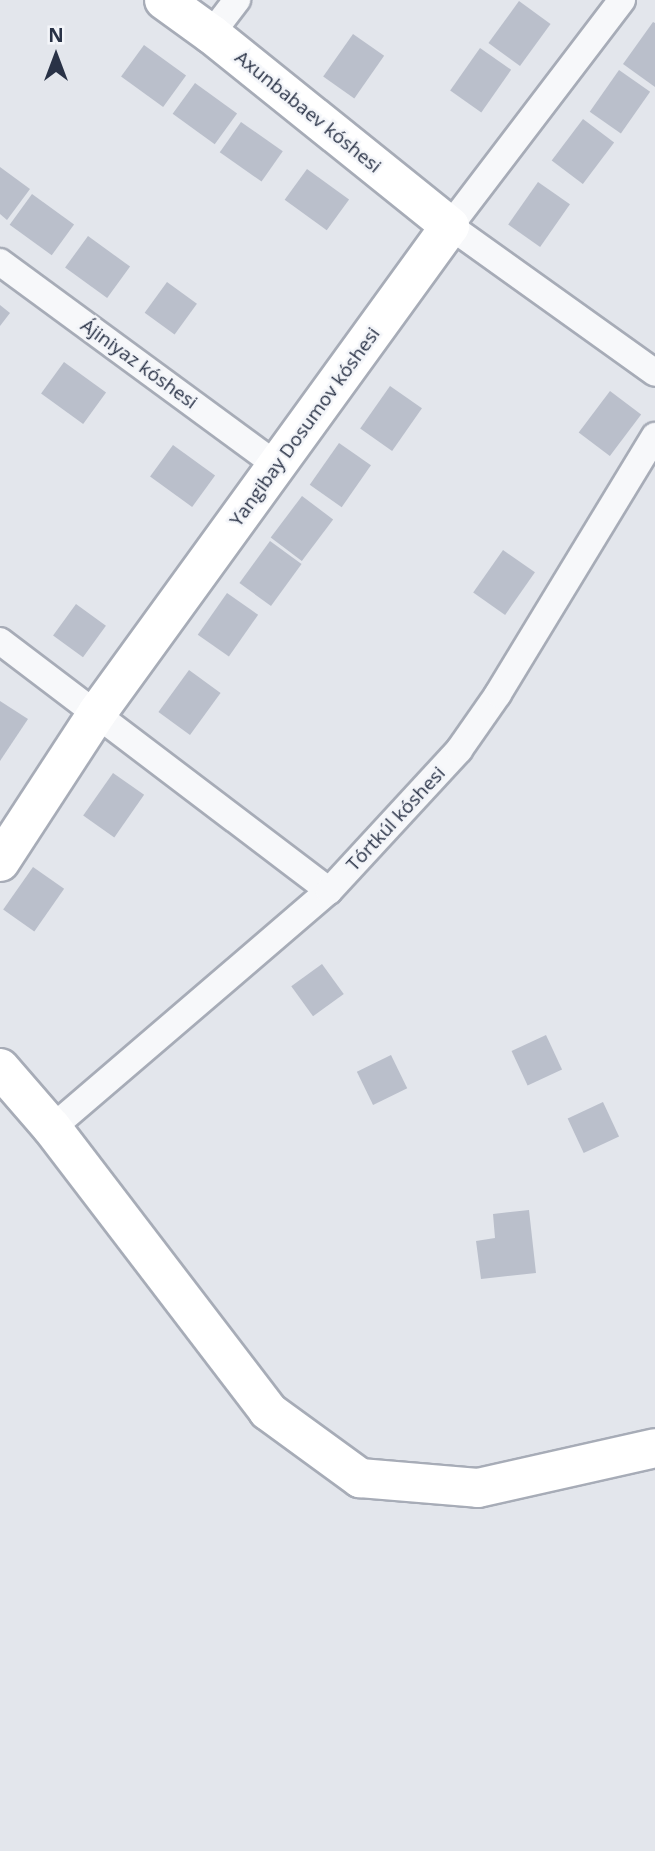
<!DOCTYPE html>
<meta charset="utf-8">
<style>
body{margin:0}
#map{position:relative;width:655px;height:1851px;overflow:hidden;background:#e3e6ec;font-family:"Open Sans",sans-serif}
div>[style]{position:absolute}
.building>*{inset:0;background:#babfcb;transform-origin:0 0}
.roads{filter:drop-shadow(2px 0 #a7acb7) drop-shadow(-2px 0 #a7acb7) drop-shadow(0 2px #a7acb7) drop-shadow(0 -2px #a7acb7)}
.street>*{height:26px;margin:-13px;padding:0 13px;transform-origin:13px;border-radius:13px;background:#f7f8fa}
.secondary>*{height:38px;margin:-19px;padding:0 19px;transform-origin:19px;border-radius:19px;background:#fff}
span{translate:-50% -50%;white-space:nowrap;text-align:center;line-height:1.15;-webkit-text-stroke:5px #f3f5f9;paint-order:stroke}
.street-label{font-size:19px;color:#293246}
.north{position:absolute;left:21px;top:21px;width:70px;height:70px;-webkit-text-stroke:5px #f3f5f9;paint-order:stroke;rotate:0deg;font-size:19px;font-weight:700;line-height:28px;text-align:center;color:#293246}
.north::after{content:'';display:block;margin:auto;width:24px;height:32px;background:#293246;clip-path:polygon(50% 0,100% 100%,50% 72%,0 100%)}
</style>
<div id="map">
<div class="building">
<i style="left:519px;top:1px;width:39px;height:52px;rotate:36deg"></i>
<i style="clip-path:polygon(653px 22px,655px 23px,655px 87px,623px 64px)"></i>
<i style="left:353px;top:34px;width:38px;height:52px;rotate:35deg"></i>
<i style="left:144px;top:45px;width:52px;height:39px;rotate:36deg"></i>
<i style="left:480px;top:48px;width:38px;height:52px;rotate:35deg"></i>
<i style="left:619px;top:70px;width:38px;height:51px;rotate:35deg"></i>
<i style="left:195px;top:83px;width:52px;height:38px;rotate:36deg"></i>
<i style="left:583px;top:119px;width:39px;height:52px;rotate:37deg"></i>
<i style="left:241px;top:122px;width:51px;height:37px;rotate:35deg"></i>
<i style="clip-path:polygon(0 167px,30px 189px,7px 220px,0 214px)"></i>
<i style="left:307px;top:169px;width:52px;height:38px;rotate:36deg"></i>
<i style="left:538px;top:182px;width:39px;height:52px;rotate:35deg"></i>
<i style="left:32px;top:194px;width:52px;height:38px;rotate:36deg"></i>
<i style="left:88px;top:236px;width:52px;height:39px;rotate:36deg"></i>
<i style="left:167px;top:282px;width:37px;height:38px;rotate:36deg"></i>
<i style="clip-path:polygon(0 305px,10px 313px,0 326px)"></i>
<i style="left:64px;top:362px;width:52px;height:39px;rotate:36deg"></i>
<i style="left:390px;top:386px;width:39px;height:52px;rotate:35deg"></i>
<i style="left:610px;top:391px;width:39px;height:52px;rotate:37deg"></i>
<i style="left:339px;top:443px;width:39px;height:51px;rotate:35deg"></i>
<i style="left:173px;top:445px;width:52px;height:39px;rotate:36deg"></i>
<i style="left:302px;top:496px;width:39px;height:52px;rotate:37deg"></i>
<i style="left:270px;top:541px;width:39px;height:52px;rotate:36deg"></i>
<i style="left:503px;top:550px;width:39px;height:52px;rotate:35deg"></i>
<i style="left:227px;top:593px;width:38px;height:51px;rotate:35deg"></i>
<i style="left:76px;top:604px;width:37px;height:39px;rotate:36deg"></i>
<i style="left:189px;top:670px;width:39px;height:52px;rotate:36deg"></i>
<i style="clip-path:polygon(0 701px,28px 719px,0 761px)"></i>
<i style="left:113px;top:773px;width:38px;height:52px;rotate:35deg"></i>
<i style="left:33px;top:867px;width:38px;height:52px;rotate:35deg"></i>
<i style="left:322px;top:964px;width:37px;height:38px;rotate:54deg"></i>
<i style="left:546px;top:1035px;width:38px;height:38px;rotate:65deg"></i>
<i style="left:391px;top:1055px;width:37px;height:38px;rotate:64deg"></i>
<i style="left:603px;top:1102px;width:38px;height:39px;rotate:65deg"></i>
<i style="clip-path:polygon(529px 1210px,536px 1273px,481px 1279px,476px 1241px,495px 1238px,493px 1214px)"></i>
</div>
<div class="roads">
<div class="street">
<i style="left:622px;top:0;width:284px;rotate:127.3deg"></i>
<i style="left:450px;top:226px;width:252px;rotate:35.6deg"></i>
<i style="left:211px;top:34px;width:43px;rotate:-52.6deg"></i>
<i style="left:0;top:262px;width:345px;rotate:36.3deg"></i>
<i style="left:0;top:641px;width:413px;rotate:37.2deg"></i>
<i style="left:52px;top:1128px;width:365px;rotate:-40.6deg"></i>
<i style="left:329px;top:891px;width:192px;rotate:-47.3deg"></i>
<i style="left:459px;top:750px;width:68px;rotate:-55.1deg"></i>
<i style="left:498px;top:694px;width:302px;rotate:-58.7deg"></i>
</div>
<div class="secondary">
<i style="left:0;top:862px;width:178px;rotate:-56.9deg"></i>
<i style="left:97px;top:713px;width:601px;rotate:-54.06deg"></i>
<i style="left:450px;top:226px;width:307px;rotate:-141.2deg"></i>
<i style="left:211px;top:34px;width:58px;rotate:-144.1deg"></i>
<i style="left:0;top:1068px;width:79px;rotate:49.1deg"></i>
<i style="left:52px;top:1128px;width:356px;rotate:52.6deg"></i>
<i style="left:268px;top:1411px;width:114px;rotate:36.1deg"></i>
<i style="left:360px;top:1478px;width:118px;rotate:4.8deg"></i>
<i style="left:478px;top:1488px;width:181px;rotate:-12.7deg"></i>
</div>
</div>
<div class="street-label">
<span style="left:308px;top:112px;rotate:39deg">Axunbabaev kóshesi</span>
<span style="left:139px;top:364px;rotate:36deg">Ájiniyaz kóshesi</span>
<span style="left:305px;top:427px;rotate:-54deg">Yangibay Dosumov kóshesi</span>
<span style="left:396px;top:819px;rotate:-47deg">Tórtkúl kóshesi</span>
</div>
<div class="north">N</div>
</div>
